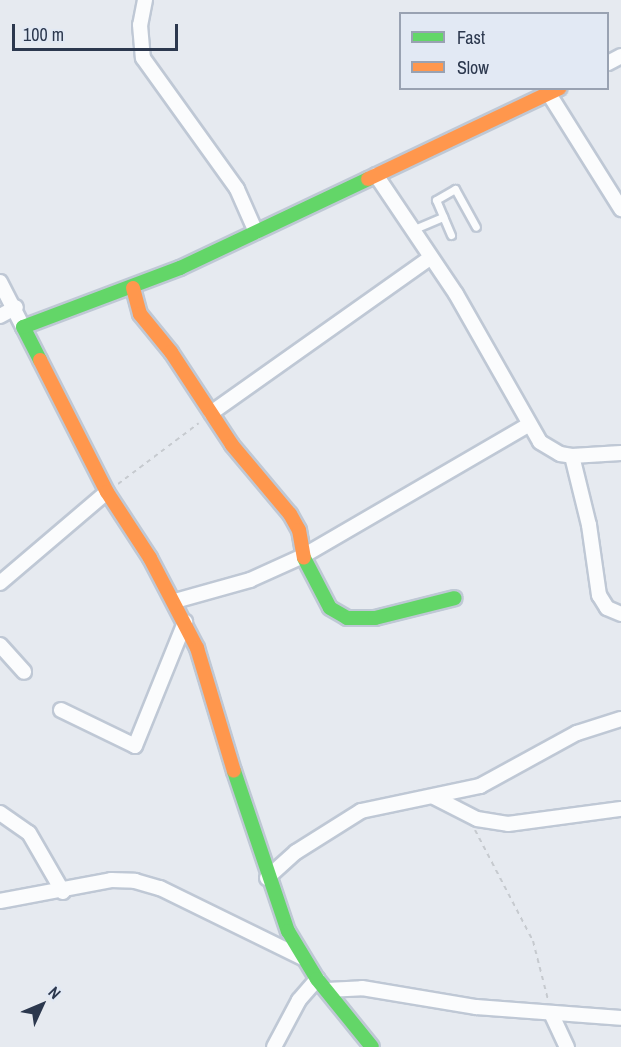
<!DOCTYPE html>
<style>
body{margin:0}
#map{position:relative;width:621px;height:1047px;overflow:hidden;background:#e6eaf0;font-family:"Archivo Narrow",sans-serif}
div>[style]{position:absolute}
.path>*{height:2px;margin-top:-1px;transform-origin:0;background:repeating-linear-gradient(90deg,#c6cacf 0 4.5px,transparent 0 9px)}
.roads{filter:drop-shadow(2px 0 #bfc8d5) drop-shadow(-2px 0 #bfc8d5) drop-shadow(0 2px #bfc8d5) drop-shadow(0 -2px #bfc8d5)}
.lane>*{height:7px;margin:-3.5px;padding:0 3.5px;transform-origin:3.5px;border-radius:3.5px;background:#fbfcfd}
.street>*{height:14px;margin:-7px;padding:0 7px;transform-origin:7px;border-radius:7px;background:#fbfcfd}
.fast>*{height:14px;margin:-7px;padding:0 7px;transform-origin:7px;border-radius:7px;background:#63d668}
.slow>*{height:14px;margin:-7px;padding:0 7px;transform-origin:7px;border-radius:7px;background:#ff974d}
span{translate:-50% -50%;white-space:nowrap;text-align:center;line-height:1.15;-webkit-text-stroke:5px #e2e9f4;paint-order:stroke}
.legend{position:absolute;left:399px;top:12px;width:210px;height:78px;box-sizing:border-box;background:#e2e9f4;border:2px solid #99a2b2;margin:0;padding:8px 10px;list-style:none;font-size:18px;color:#2c384e}
.legend li{display:flex;align-items:center;gap:12px;height:30px}
.legend b{width:30px;border:2px solid #99a2b2}
.north{position:absolute;left:12px;top:975px;width:60px;height:60px;-webkit-text-stroke:4px #e2e9f4;paint-order:stroke;rotate:46deg;font-size:16px;font-weight:700;line-height:24px;text-align:center;color:#2c384e}
.north::after{content:'';display:block;margin:auto;width:21px;height:27px;background:#2c384e;clip-path:polygon(50% 0,100% 100%,50% 72%,0 100%)}
.scale{position:absolute;left:12px;top:24px;width:166px;height:27px;box-sizing:border-box;border:3px solid #2c384e;border-top:0;padding-left:8px;font-size:18px;line-height:21px;white-space:nowrap;color:#2c384e;-webkit-text-stroke:4px #e2e9f4;paint-order:stroke}
</style>
<div id="map">
<div class="path">
<i style="left:118px;top:484px;width:101px;rotate:-37deg"></i>
<i style="left:475px;top:830px;width:125px;rotate:62.4deg"></i>
<i style="left:533px;top:941px;width:61px;rotate:75.7deg"></i>
</div>
<div class="roads">
<div class="lane">
<i style="left:412px;top:230px;width:34px;rotate:-23deg"></i>
<i style="left:451px;top:235px;width:38px;rotate:-113deg"></i>
<i style="left:436px;top:200px;width:22px;rotate:-30deg"></i>
<i style="left:455px;top:189px;width:43px;rotate:61.1deg"></i>
</div>
<div class="street">
<i style="left:145px;top:0;width:25px;rotate:101deg"></i>
<i style="left:140px;top:25px;width:33px;rotate:85deg"></i>
<i style="left:143px;top:58px;width:161px;rotate:54.3deg"></i>
<i style="left:237px;top:189px;width:47px;rotate:66.2deg"></i>
<i style="left:608px;top:63px;width:15px;rotate:-28deg"></i>
<i style="left:549px;top:94px;width:136px;rotate:57.9deg"></i>
<i style="left:376px;top:175px;width:143px;rotate:56.1deg"></i>
<i style="left:456px;top:294px;width:170px;rotate:60.4deg"></i>
<i style="left:540px;top:442px;width:23px;rotate:31deg"></i>
<i style="left:560px;top:454px;width:12px;rotate:9deg"></i>
<i style="left:572px;top:456px;width:49px;rotate:-3.5deg"></i>
<i style="left:0;top:282px;width:51px;rotate:62.9deg"></i>
<i style="left:0;top:316px;width:18px;rotate:-29deg"></i>
<i style="left:211px;top:413px;width:268px;rotate:-35.3deg"></i>
<i style="left:572px;top:456px;width:71px;rotate:76.2deg"></i>
<i style="left:589px;top:525px;width:71px;rotate:81.9deg"></i>
<i style="left:599px;top:595px;width:15px;rotate:58deg"></i>
<i style="left:607px;top:608px;width:15px;rotate:23deg"></i>
<i style="left:0;top:583px;width:140px;rotate:-40.4deg"></i>
<i style="left:175px;top:601px;width:78px;rotate:-15.6deg"></i>
<i style="left:250px;top:580px;width:58px;rotate:-24.4deg"></i>
<i style="left:303px;top:556px;width:260px;rotate:-30.2deg"></i>
<i style="left:0;top:645px;width:36px;rotate:48deg"></i>
<i style="left:61px;top:710px;width:82px;rotate:25.9deg"></i>
<i style="left:135px;top:746px;width:134px;rotate:-68deg"></i>
<i style="left:434px;top:797px;width:48px;rotate:27.1deg"></i>
<i style="left:477px;top:819px;width:31px;rotate:9deg"></i>
<i style="left:508px;top:824px;width:114px;rotate:-7.6deg"></i>
<i style="left:0;top:813px;width:35px;rotate:35deg"></i>
<i style="left:29px;top:833px;width:68px;rotate:60deg"></i>
<i style="left:267px;top:878px;width:39px;rotate:-42deg"></i>
<i style="left:296px;top:852px;width:77px;rotate:-32.2deg"></i>
<i style="left:361px;top:811px;width:122px;rotate:-11.9deg"></i>
<i style="left:480px;top:786px;width:111px;rotate:-28.7deg"></i>
<i style="left:577px;top:733px;width:46px;rotate:-17.7deg"></i>
<i style="left:0;top:901px;width:113px;rotate:-10.7deg"></i>
<i style="left:111px;top:880px;width:24px;rotate:2deg"></i>
<i style="left:135px;top:881px;width:26px;rotate:16deg"></i>
<i style="left:160px;top:888px;width:159px;rotate:26.1deg"></i>
<i style="left:327px;top:990px;width:35px;rotate:-3deg"></i>
<i style="left:362px;top:988px;width:116px;rotate:9.5deg"></i>
<i style="left:476px;top:1007px;width:145px;rotate:4.3deg"></i>
<i style="left:551px;top:1013px;width:38px;rotate:65deg"></i>
<i style="left:274px;top:1047px;width:53px;rotate:-62deg"></i>
<i style="left:299px;top:1000px;width:28px;rotate:-49deg"></i>
</div>
<div class="fast">
<i style="left:40px;top:360px;width:37px;rotate:-117deg"></i>
<i style="left:23px;top:327px;width:168px;rotate:-20.6deg"></i>
<i style="left:180px;top:268px;width:208px;rotate:-25.3deg"></i>
<i style="left:304px;top:558px;width:56px;rotate:62.5deg"></i>
<i style="left:330px;top:608px;width:20px;rotate:30deg"></i>
<i style="left:347px;top:618px;width:28px"></i>
<i style="left:375px;top:618px;width:82px;rotate:-14deg"></i>
<i style="left:234px;top:771px;width:169px;rotate:71.4deg"></i>
<i style="left:288px;top:931px;width:56px;rotate:58.9deg"></i>
<i style="left:317px;top:979px;width:87px;rotate:51deg"></i>
</div>
<div class="slow">
<i style="left:368px;top:179px;width:212px;rotate:-25.4deg"></i>
<i style="left:133px;top:288px;width:27px;rotate:75deg"></i>
<i style="left:140px;top:314px;width:49px;rotate:50.8deg"></i>
<i style="left:171px;top:352px;width:111px;rotate:56.7deg"></i>
<i style="left:232px;top:445px;width:90px;rotate:50deg"></i>
<i style="left:290px;top:514px;width:18px;rotate:61deg"></i>
<i style="left:299px;top:530px;width:28px;rotate:80deg"></i>
<i style="left:40px;top:360px;width:148px;rotate:63.1deg"></i>
<i style="left:107px;top:492px;width:79px;rotate:56.9deg"></i>
<i style="left:150px;top:558px;width:102px;rotate:62.4deg"></i>
<i style="left:197px;top:648px;width:128px;rotate:73.3deg"></i>
</div>
</div>
<ul class="legend">
<li><b style="height:8px;background:#63d668"></b>Fast</li>
<li><b style="height:8px;background:#ff974d"></b>Slow</li>
</ul>
<div class="north">N</div>
<div class="scale">100 m</div>
</div>
